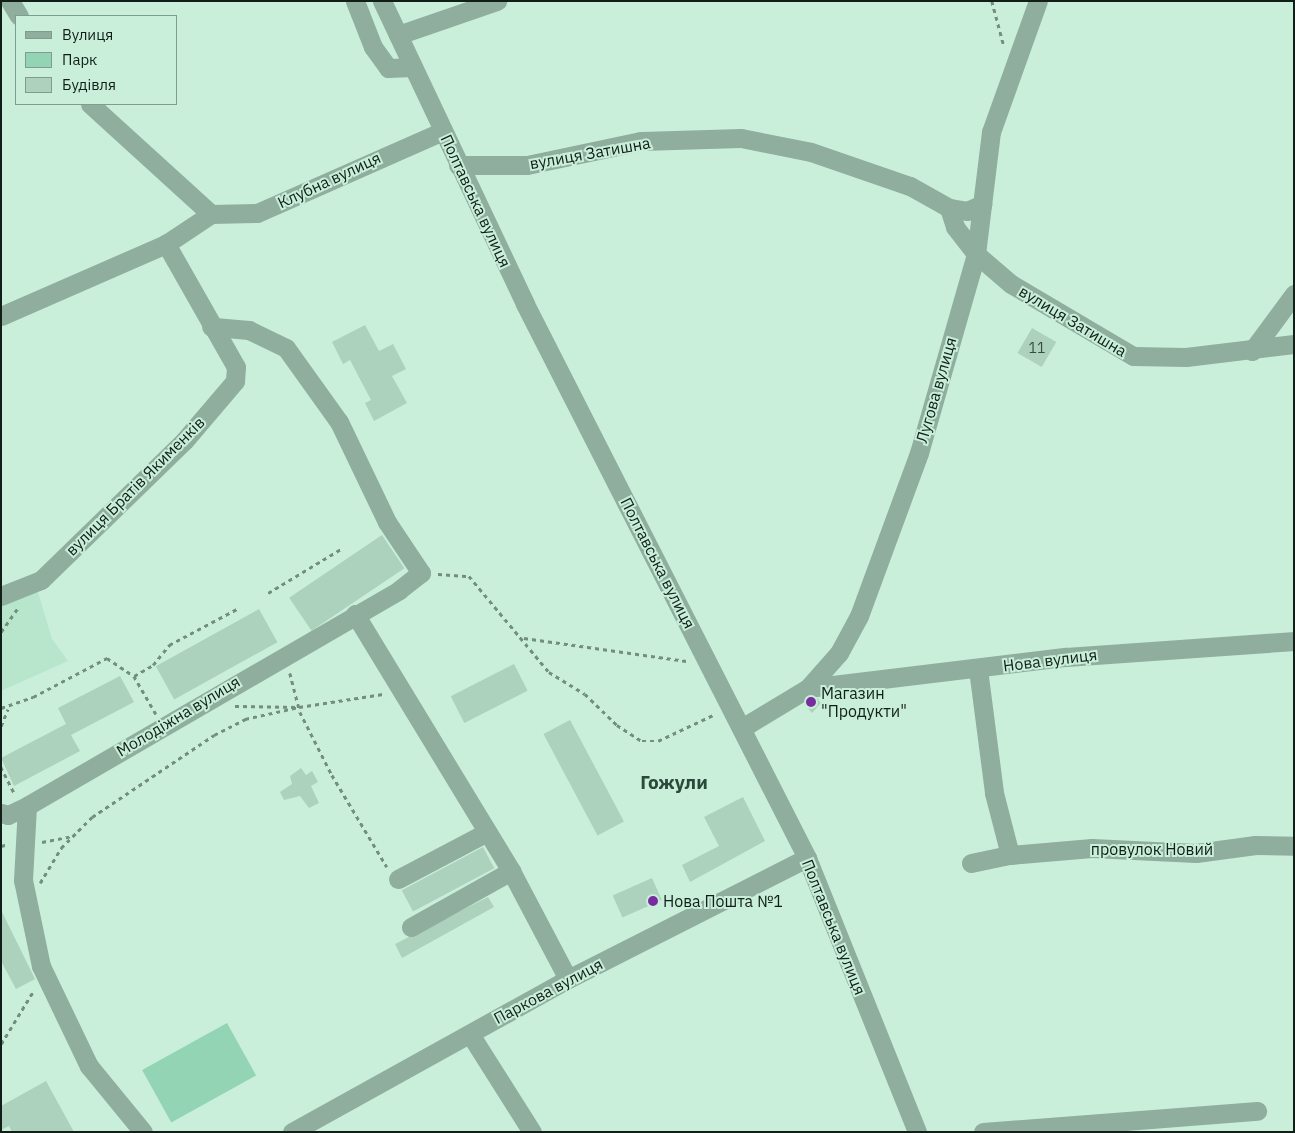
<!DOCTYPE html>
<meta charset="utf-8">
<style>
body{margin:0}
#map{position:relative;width:1295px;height:1133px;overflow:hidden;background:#c9efda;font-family:"IBM Plex Sans",sans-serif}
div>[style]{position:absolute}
.built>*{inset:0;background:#b8e6cd}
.green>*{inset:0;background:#92d4b3;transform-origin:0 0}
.building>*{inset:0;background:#acd1bd;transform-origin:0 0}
.path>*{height:2.5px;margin-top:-1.25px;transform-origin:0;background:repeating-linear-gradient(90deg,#738d7f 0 4px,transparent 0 8px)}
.minor>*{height:19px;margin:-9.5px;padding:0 9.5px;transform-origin:9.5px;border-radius:9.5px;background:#8fae9e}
.dots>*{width:14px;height:14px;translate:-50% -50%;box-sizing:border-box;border:2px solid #c9efda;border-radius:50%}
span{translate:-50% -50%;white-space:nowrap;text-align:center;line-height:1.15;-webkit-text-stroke:4px #c9efda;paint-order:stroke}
.number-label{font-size:14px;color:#384c41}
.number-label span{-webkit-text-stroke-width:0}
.street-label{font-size:16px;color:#111f18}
.poi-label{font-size:16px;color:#111f18}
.left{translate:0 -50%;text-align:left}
.quarter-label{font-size:19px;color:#294a3a;font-weight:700}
.frame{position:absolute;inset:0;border:2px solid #111f18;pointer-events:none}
.legend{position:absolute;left:15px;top:15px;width:162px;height:90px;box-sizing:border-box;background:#c9efda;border:1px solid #7f9c8c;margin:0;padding:6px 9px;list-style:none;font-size:15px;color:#111f18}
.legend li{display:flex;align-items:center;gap:10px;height:25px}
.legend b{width:25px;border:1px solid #7f9c8c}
</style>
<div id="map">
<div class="built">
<i style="clip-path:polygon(37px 589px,52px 639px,68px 661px,1px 691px,1px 605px)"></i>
</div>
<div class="green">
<i style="left:227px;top:1023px;width:60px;height:97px;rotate:61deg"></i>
</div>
<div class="building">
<i style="clip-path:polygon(365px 325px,379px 351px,393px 344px,406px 369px,392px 376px,407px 403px,374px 421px,365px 403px,371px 400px,350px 360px,343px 364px,332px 342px)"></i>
<i style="left:1032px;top:328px;width:28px;height:29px;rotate:30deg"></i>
<i style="left:382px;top:535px;width:40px;height:112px;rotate:56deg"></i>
<i style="left:259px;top:609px;width:38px;height:118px;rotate:61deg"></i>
<i style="left:514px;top:664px;width:30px;height:71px;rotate:63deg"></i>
<i style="clip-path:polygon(120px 676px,134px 702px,71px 735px,80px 751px,14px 786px,1px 758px,66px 724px,58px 708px)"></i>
<i style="clip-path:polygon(817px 698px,821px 703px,812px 713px,804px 704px)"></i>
<i style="left:570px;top:720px;width:115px;height:30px;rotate:62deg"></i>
<i style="clip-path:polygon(301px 768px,306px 775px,312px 771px,318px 782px,311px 786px,319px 803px,309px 808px,300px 796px,284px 800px,280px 792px,292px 784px,290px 776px)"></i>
<i style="clip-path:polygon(743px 797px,765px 841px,690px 882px,682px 865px,719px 846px,704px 817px)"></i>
<i style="left:483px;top:847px;width:24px;height:92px;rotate:62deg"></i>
<i style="left:652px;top:878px;width:24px;height:43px;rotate:66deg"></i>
<i style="clip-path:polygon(488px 897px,494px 907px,402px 958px,395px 944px)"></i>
<i style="clip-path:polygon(1px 910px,35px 979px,16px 989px,1px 961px)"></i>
<i style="clip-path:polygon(46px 1081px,74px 1132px,12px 1132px,9px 1126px,1px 1130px,1px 1106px)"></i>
</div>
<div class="path">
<i style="left:992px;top:1px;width:47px;rotate:75.1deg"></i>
<i style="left:438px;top:574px;width:31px;rotate:4deg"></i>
<i style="left:469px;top:576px;width:125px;rotate:50.2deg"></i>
<i style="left:549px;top:672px;width:42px;rotate:31.4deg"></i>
<i style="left:585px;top:694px;width:45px;rotate:44.1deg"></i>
<i style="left:617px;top:725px;width:30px;rotate:33deg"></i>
<i style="left:642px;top:741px;width:16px"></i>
<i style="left:658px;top:741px;width:63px;rotate:-25.3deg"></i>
<i style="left:268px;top:593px;width:85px;rotate:-31.1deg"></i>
<i style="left:1px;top:632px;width:29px;rotate:-55deg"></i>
<i style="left:524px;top:638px;width:164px;rotate:8.1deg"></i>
<i style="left:290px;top:673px;width:40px;rotate:75.6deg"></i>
<i style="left:300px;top:712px;width:71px;rotate:63.1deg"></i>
<i style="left:332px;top:775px;width:107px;rotate:59.1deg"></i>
<i style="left:134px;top:676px;width:44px;rotate:59.9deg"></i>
<i style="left:235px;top:706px;width:64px;rotate:0.9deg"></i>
<i style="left:299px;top:707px;width:85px;rotate:-8.8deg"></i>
<i style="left:1px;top:708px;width:34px;rotate:-19deg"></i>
<i style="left:33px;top:697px;width:84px;rotate:-27.8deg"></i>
<i style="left:107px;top:658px;width:32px;rotate:34deg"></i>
<i style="left:134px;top:676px;width:22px;rotate:-30deg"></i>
<i style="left:153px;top:665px;width:26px;rotate:-51deg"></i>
<i style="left:169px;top:645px;width:77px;rotate:-27.9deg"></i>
<i style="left:1px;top:726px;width:18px;rotate:-68deg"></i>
<i style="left:1px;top:767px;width:30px;rotate:63deg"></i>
<i style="left:42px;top:842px;width:32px;rotate:-11deg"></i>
<i style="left:1px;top:846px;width:8px;rotate:-14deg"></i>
<i style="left:40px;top:883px;width:41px;rotate:-59deg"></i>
<i style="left:61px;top:848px;width:44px;rotate:-45deg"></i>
<i style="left:92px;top:817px;width:147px;rotate:-33.9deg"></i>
<i style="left:214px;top:735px;width:35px;rotate:-27deg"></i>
<i style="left:245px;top:719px;width:55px;rotate:-12.5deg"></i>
<i style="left:1px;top:1044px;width:63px;rotate:-58.6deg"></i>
</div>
<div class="minor">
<i style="left:10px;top:1px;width:17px;rotate:59deg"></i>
<i style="left:355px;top:1px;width:49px;rotate:68.6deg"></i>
<i style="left:373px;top:47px;width:26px;rotate:54deg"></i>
<i style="left:388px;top:68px;width:25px;rotate:-2deg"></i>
<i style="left:382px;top:1px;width:335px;rotate:64.7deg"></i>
<i style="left:525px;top:304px;width:622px;rotate:63.02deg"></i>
<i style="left:807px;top:858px;width:295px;rotate:68.1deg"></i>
<i style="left:398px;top:35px;width:105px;rotate:-19deg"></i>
<i style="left:90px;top:104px;width:164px;rotate:42.3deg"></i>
<i style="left:458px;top:165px;width:69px"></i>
<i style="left:527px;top:165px;width:116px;rotate:-11.9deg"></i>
<i style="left:641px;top:141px;width:100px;rotate:-1.7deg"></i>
<i style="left:741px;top:138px;width:71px;rotate:11.3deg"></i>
<i style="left:811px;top:152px;width:105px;rotate:19deg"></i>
<i style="left:910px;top:186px;width:45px;rotate:29.4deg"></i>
<i style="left:949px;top:208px;width:18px;rotate:9deg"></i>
<i style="left:967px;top:211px;width:17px;rotate:-24deg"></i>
<i style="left:949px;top:208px;width:20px;rotate:72deg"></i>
<i style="left:955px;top:227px;width:34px;rotate:52deg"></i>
<i style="left:976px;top:254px;width:46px;rotate:40.6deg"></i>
<i style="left:1011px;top:284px;width:142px;rotate:30.5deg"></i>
<i style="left:1133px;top:356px;width:53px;rotate:1.1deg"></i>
<i style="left:1186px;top:357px;width:109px;rotate:-6.9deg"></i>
<i style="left:1px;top:316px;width:180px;rotate:-23.6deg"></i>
<i style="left:166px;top:244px;width:54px;rotate:-33.7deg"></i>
<i style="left:211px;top:214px;width:46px;rotate:-1.2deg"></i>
<i style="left:257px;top:213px;width:203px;rotate:-23.8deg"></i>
<i style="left:1252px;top:351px;width:71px;rotate:-53.6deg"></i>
<i style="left:1px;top:596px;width:43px;rotate:-21.8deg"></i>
<i style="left:41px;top:580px;width:199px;rotate:-44.2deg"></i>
<i style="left:184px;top:441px;width:79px;rotate:-49.6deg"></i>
<i style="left:235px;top:381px;width:14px;rotate:-86deg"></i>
<i style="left:236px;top:367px;width:142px;rotate:-119.6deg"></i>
<i style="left:355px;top:614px;width:301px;rotate:58.7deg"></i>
<i style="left:511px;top:871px;width:122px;rotate:62.2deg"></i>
<i style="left:978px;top:669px;width:125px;rotate:82.6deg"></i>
<i style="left:994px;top:793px;width:64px;rotate:75.5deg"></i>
<i style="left:808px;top:688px;width:260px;rotate:-6.9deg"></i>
<i style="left:1066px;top:657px;width:229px;rotate:-4deg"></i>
<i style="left:742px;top:728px;width:77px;rotate:-31.2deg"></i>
<i style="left:808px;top:688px;width:47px;rotate:-48.5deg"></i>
<i style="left:839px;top:653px;width:42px;rotate:-61.6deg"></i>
<i style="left:859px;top:616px;width:174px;rotate:-69.8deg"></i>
<i style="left:919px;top:453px;width:207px;rotate:-74deg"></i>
<i style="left:976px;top:254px;width:123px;rotate:-83deg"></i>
<i style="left:991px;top:132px;width:139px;rotate:-70.3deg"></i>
<i style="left:27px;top:806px;width:74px;rotate:93.1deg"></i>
<i style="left:23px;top:880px;width:88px;rotate:78.2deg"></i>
<i style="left:41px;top:966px;width:111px;rotate:64.4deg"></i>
<i style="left:89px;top:1066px;width:85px;rotate:50.7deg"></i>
<i style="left:1px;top:813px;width:7px;rotate:16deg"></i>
<i style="left:8px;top:815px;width:21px;rotate:-25deg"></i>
<i style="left:27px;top:806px;width:430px;rotate:-30.1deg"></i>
<i style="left:399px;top:590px;width:28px;rotate:-38deg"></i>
<i style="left:421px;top:573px;width:61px;rotate:-123.7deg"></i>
<i style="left:387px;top:522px;width:111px;rotate:-115.6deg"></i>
<i style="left:339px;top:422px;width:91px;rotate:-125.6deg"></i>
<i style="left:286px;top:348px;width:41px;rotate:-154.1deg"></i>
<i style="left:249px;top:330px;width:38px;rotate:-175deg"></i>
<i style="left:971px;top:863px;width:40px;rotate:-12deg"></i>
<i style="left:1010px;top:855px;width:82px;rotate:-4.9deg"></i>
<i style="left:1092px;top:848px;width:104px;rotate:2.8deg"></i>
<i style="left:1196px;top:853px;width:60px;rotate:-7.7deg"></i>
<i style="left:1255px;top:845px;width:39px;rotate:1deg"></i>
<i style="left:398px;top:879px;width:101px;rotate:-27.8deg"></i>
<i style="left:411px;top:927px;width:115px;rotate:-29.2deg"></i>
<i style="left:470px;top:1034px;width:116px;rotate:57.7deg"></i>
<i style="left:292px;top:1132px;width:316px;rotate:-29deg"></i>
<i style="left:568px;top:979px;width:268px;rotate:-26.9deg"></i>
<i style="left:983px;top:1132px;width:275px;rotate:-4.4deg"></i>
</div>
<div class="dots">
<i style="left:811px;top:702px;background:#782d9f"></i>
<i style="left:653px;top:901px;background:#782d9f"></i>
</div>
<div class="number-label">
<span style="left:1037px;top:348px">11</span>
</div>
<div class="street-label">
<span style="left:590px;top:153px;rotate:-10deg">вулиця Затишна</span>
<span style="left:329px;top:180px;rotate:-25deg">Клубна вулиця</span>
<span style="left:476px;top:201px;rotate:65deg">Полтавська вулиця</span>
<span style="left:1073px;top:321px;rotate:31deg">вулиця Затишна</span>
<span style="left:936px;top:390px;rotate:-74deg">Лугова вулиця</span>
<span style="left:135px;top:486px;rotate:-45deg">вулиця Братів Якименків</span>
<span style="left:658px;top:563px;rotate:63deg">Полтавська вулиця</span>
<span style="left:1050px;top:660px;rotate:-7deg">Нова вулиця</span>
<span style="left:178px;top:716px;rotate:-31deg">Молодіжна вулиця</span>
<span style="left:1152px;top:849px">провулок Новий</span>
<span style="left:834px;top:927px;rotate:68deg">Полтавська вулиця</span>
<span style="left:548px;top:991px;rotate:-28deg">Паркова вулиця</span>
</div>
<div class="poi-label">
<span class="left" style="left:821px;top:702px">Магазин<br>"Продукти"</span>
<span class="left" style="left:663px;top:901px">Нова Пошта №1</span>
</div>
<div class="quarter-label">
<span style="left:674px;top:783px">Гожули</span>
</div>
<div class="frame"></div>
<ul class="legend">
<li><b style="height:6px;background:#8fae9e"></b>Вулиця</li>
<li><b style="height:14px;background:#92d4b3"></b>Парк</li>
<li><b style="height:14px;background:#acd1bd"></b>Будівля</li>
</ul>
</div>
